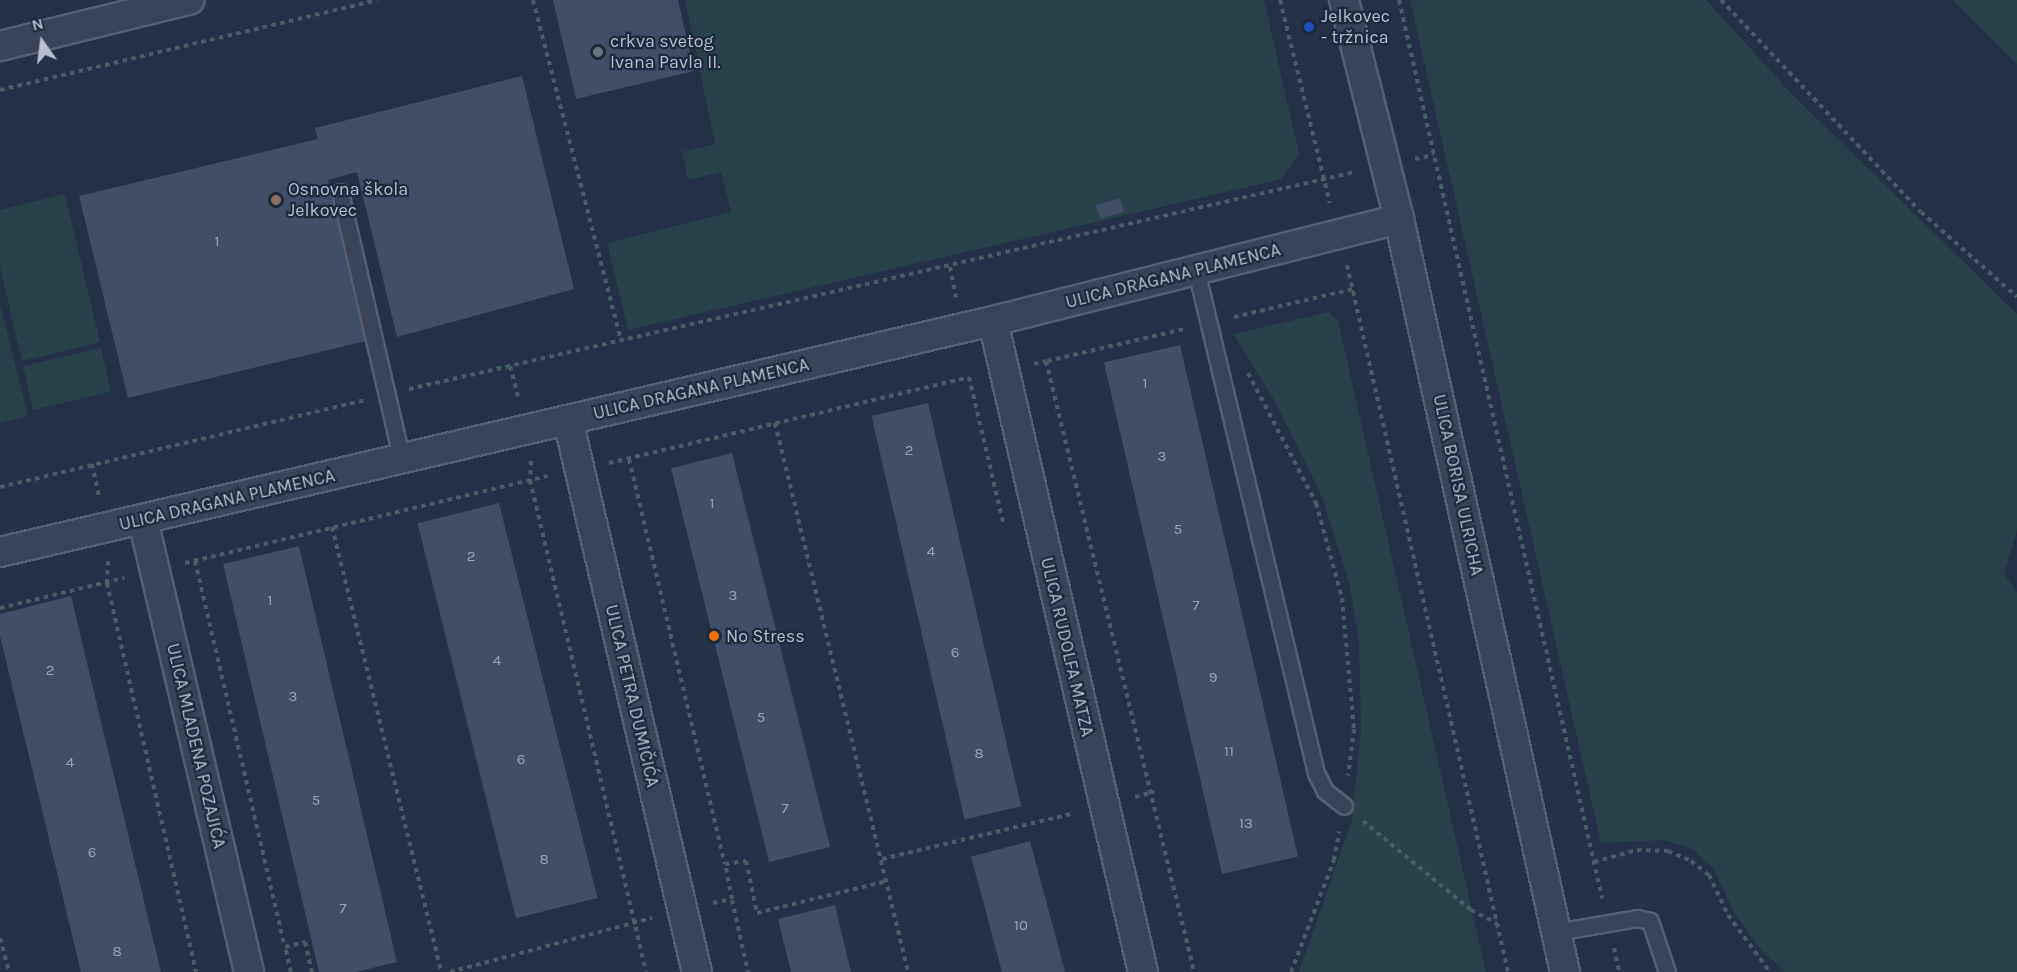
<!DOCTYPE html>
<meta charset="utf-8">
<style>
body{margin:0}
#map{position:relative;width:2017px;height:972px;overflow:hidden;background:#253147;font-family:Karla,sans-serif}
div>[style]{position:absolute}
.green>*{inset:0;background:#274248;transform-origin:0 0}
.building>*{inset:0;background:#414e67;transform-origin:0 0}
.path>*{height:4px;margin-top:-2px;transform-origin:0;background:repeating-linear-gradient(90deg,#465f63 0 4.5px,transparent 0 9px)}
.roads{filter:drop-shadow(2px 0 #555f70) drop-shadow(-2px 0 #555f70) drop-shadow(0 2px #555f70) drop-shadow(0 -2px #555f70)}
.lane>*{height:15px;margin:-7.5px;padding:0 7.5px;transform-origin:7.5px;border-radius:7.5px;background:#3a4456}
.street>*{height:28px;margin:-14px;padding:0 14px;transform-origin:14px;border-radius:14px;background:#3a4456}
.dots>*{width:16px;height:16px;translate:-50% -50%;box-sizing:border-box;border:3px solid #1e293b;border-radius:50%}
span{translate:-50% -50%;white-space:nowrap;text-align:center;line-height:1.15;-webkit-text-stroke:4.5px #1e293b;paint-order:stroke}
.number-label{font-size:15px;color:#9aa3b5}
.number-label span{-webkit-text-stroke-width:0}
.poi-label{font-size:18px;color:#b8bfcf}
.left{translate:0 -50%;text-align:left}
.street-label{font-size:18px;color:#b8bfcf}
.north{position:absolute;left:12px;top:12px;width:60px;height:60px;-webkit-text-stroke:4px #1e293b;paint-order:stroke;rotate:346deg;font-size:16px;font-weight:700;line-height:24px;text-align:center;color:#b8bfcf}
.north::after{content:'';display:block;margin:auto;width:21px;height:27px;background:#b8bfcf;clip-path:polygon(50% 0,100% 100%,50% 72%,0 100%)}
</style>
<div id="map">
<div class="green">
<i style="clip-path:polygon(685px 0,1264px 0,1299px 154px,1282px 179px,628px 330px,607px 243px,731px 212px,721px 172px,688px 180px,682px 152px,715px 144px)"></i>
<i style="clip-path:polygon(1410px 0,1706px 0,1791px 93px,2017px 314px,2017px 530px,2004px 574px,2017px 593px,2017px 972px,1785px 972px,1761px 950px,1734px 912px,1714px 869px,1692px 849px,1664px 840px,1601px 843px)"></i>
<i style="clip-path:polygon(1953px 0,2017px 0,2017px 64px)"></i>
<i style="clip-path:polygon(65px 194px,100px 342px,22px 361px,0 267px,0 210px)"></i>
<i style="clip-path:polygon(0 304px,28px 416px,0 423px)"></i>
<i style="clip-path:polygon(1329px 312px,1338px 321px,1486px 972px,1299px 972px,1352px 820px,1361px 728px,1359px 644px,1350px 586px,1322px 497px,1276px 403px,1233px 334px)"></i>
<i style="left:101px;top:348px;width:45px;height:80px;rotate:77deg"></i>
</div>
<div class="building">
<i style="clip-path:polygon(553px 0,678px 0,694px 71px,576px 99px)"></i>
<i style="clip-path:polygon(522px 76px,574px 289px,397px 337px,357px 172px,328px 180px,366px 341px,128px 398px,79px 196px,318px 139px,315px 128px)"></i>
<i style="left:1120px;top:198px;width:14px;height:25px;rotate:73deg"></i>
<i style="left:1180px;top:345px;width:525px;height:78px;rotate:77deg"></i>
<i style="left:928px;top:403px;width:414px;height:58px;rotate:77deg"></i>
<i style="left:732px;top:453px;width:406px;height:63px;rotate:76deg"></i>
<i style="left:499px;top:503px;width:407px;height:84px;rotate:76deg"></i>
<i style="clip-path:polygon(299px 546px,397px 962px,356px 972px,319px 972px,223px 564px)"></i>
<i style="clip-path:polygon(71px 596px,161px 972px,81px 972px,0 636px,0 614px)"></i>
<i style="left:1030px;top:841px;width:135px;height:61px;rotate:75deg"></i>
<i style="clip-path:polygon(835px 905px,851px 972px,791px 972px,778px 919px)"></i>
</div>
<div class="path">
<i style="left:533px;top:0;width:352px;rotate:75.5deg"></i>
<i style="left:1280px;top:0;width:209px;rotate:76.2deg"></i>
<i style="left:1399px;top:0;width:921px;rotate:77.26deg"></i>
<i style="left:1721px;top:0;width:291px;rotate:46.7deg"></i>
<i style="left:1921px;top:212px;width:128px;rotate:41.5deg"></i>
<i style="left:0;top:90px;width:388px;rotate:-13.4deg"></i>
<i style="left:1415px;top:159px;width:19px;rotate:-12deg"></i>
<i style="left:1347px;top:265px;width:725px;rotate:77.17deg"></i>
<i style="left:950px;top:267px;width:31px;rotate:79deg"></i>
<i style="left:1234px;top:317px;width:122px;rotate:-13.2deg"></i>
<i style="left:1047px;top:361px;width:142px;rotate:-13.1deg"></i>
<i style="left:1034px;top:364px;width:12px;rotate:-14deg"></i>
<i style="left:1046px;top:361px;width:629px;rotate:76.38deg"></i>
<i style="left:510px;top:366px;width:34px;rotate:75deg"></i>
<i style="left:1248px;top:373px;width:147px;rotate:62.4deg"></i>
<i style="left:1316px;top:503px;width:98px;rotate:74.7deg"></i>
<i style="left:1342px;top:598px;width:132px;rotate:84.8deg"></i>
<i style="left:1354px;top:729px;width:47px;rotate:97.3deg"></i>
<i style="left:409px;top:389px;width:971px;rotate:-12.92deg"></i>
<i style="left:775px;top:423px;width:565px;rotate:76.38deg"></i>
<i style="left:629px;top:459px;width:416px;rotate:76.7deg"></i>
<i style="left:531px;top:461px;width:19px;rotate:93deg"></i>
<i style="left:530px;top:480px;width:505px;rotate:76.73deg"></i>
<i style="left:609px;top:463px;width:370px;rotate:-13.4deg"></i>
<i style="left:969px;top:377px;width:153px;rotate:76.8deg"></i>
<i style="left:92px;top:464px;width:33px;rotate:78deg"></i>
<i style="left:0;top:487px;width:374px;rotate:-13.4deg"></i>
<i style="left:332px;top:527px;width:458px;rotate:76.2deg"></i>
<i style="left:108px;top:561px;width:22px;rotate:93deg"></i>
<i style="left:107px;top:583px;width:399px;rotate:77.1deg"></i>
<i style="left:195px;top:561px;width:396px;rotate:76.9deg"></i>
<i style="left:185px;top:563px;width:373px;rotate:-13.5deg"></i>
<i style="left:0;top:608px;width:128px;rotate:-13.6deg"></i>
<i style="left:1135px;top:797px;width:20px;rotate:-15deg"></i>
<i style="left:1363px;top:821px;width:140px;rotate:39.5deg"></i>
<i style="left:1471px;top:910px;width:29px;rotate:27deg"></i>
<i style="left:882px;top:859px;width:198px;rotate:-13.4deg"></i>
<i style="left:1594px;top:862px;width:45px;rotate:-15.6deg"></i>
<i style="left:1637px;top:850px;width:31px;rotate:2deg"></i>
<i style="left:1668px;top:851px;width:25px;rotate:23deg"></i>
<i style="left:1691px;top:861px;width:23px;rotate:38deg"></i>
<i style="left:1709px;top:875px;width:44px;rotate:64.6deg"></i>
<i style="left:1728px;top:915px;width:71px;rotate:53.6deg"></i>
<i style="left:732px;top:900px;width:74px;rotate:77.5deg"></i>
<i style="left:713px;top:903px;width:19px;rotate:-12deg"></i>
<i style="left:732px;top:899px;width:36px;rotate:-101deg"></i>
<i style="left:725px;top:864px;width:21px;rotate:-8deg"></i>
<i style="left:746px;top:861px;width:53px;rotate:78.1deg"></i>
<i style="left:757px;top:913px;width:134px;rotate:-13.8deg"></i>
<i style="left:0;top:938px;width:35px;rotate:75deg"></i>
<i style="left:1614px;top:948px;width:25px;rotate:78deg"></i>
<i style="left:291px;top:972px;width:26px;rotate:-103deg"></i>
<i style="left:285px;top:947px;width:21px;rotate:-14deg"></i>
<i style="left:305px;top:942px;width:31px;rotate:77deg"></i>
<i style="left:450px;top:972px;width:209px;rotate:-15deg"></i>
<i style="left:1291px;top:972px;width:120px;rotate:-69deg"></i>
<i style="left:1334px;top:860px;width:29px;rotate:-80deg"></i>
</div>
<div class="roads">
<div class="lane">
<i style="left:340px;top:192px;width:275px;rotate:77deg"></i>
<i style="left:1196px;top:270px;width:517px;rotate:76.58deg"></i>
<i style="left:1316px;top:773px;width:20px;rotate:63deg"></i>
<i style="left:1325px;top:791px;width:24px;rotate:38deg"></i>
<i style="left:1556px;top:932px;width:82px;rotate:-9.8deg"></i>
<i style="left:1637px;top:918px;width:13px;rotate:13deg"></i>
<i style="left:1650px;top:921px;width:54px;rotate:71.6deg"></i>
</div>
<div class="street">
<i style="left:1344px;top:0;width:226px;rotate:75.9deg"></i>
<i style="left:1399px;top:219px;width:771px;rotate:77.57deg"></i>
<i style="left:0;top:46px;width:195px;rotate:-13.7deg"></i>
<i style="left:993px;top:321px;width:668px;rotate:77.02deg"></i>
<i style="left:568px;top:420px;width:567px;rotate:76.85deg"></i>
<i style="left:143px;top:520px;width:464px;rotate:76.8deg"></i>
<i style="left:0;top:552px;width:1020px;rotate:-13.1deg"></i>
<i style="left:993px;top:321px;width:419px;rotate:-14.1deg"></i>
</div>
</div>
<div class="dots">
<i style="left:1309px;top:27px;background:#1a4fb4"></i>
<i style="left:598px;top:52px;background:#6b7280"></i>
<i style="left:276px;top:200px;background:#8d6e63"></i>
<i style="left:714px;top:636px;background:#e8710a"></i>
</div>
<div class="number-label">
<span style="left:217px;top:242px">1</span>
<span style="left:1145px;top:384px">1</span>
<span style="left:909px;top:451px">2</span>
<span style="left:1162px;top:457px">3</span>
<span style="left:712px;top:504px">1</span>
<span style="left:1178px;top:530px">5</span>
<span style="left:931px;top:552px">4</span>
<span style="left:471px;top:557px">2</span>
<span style="left:733px;top:596px">3</span>
<span style="left:270px;top:601px">1</span>
<span style="left:1196px;top:606px">7</span>
<span style="left:955px;top:653px">6</span>
<span style="left:497px;top:661px">4</span>
<span style="left:50px;top:671px">2</span>
<span style="left:1213px;top:678px">9</span>
<span style="left:293px;top:697px">3</span>
<span style="left:761px;top:718px">5</span>
<span style="left:1229px;top:752px">11</span>
<span style="left:979px;top:754px">8</span>
<span style="left:521px;top:760px">6</span>
<span style="left:70px;top:763px">4</span>
<span style="left:316px;top:801px">5</span>
<span style="left:785px;top:809px">7</span>
<span style="left:1246px;top:824px">13</span>
<span style="left:92px;top:853px">6</span>
<span style="left:544px;top:860px">8</span>
<span style="left:343px;top:909px">7</span>
<span style="left:1021px;top:926px">10</span>
<span style="left:117px;top:952px">8</span>
</div>
<div class="poi-label">
<span class="left" style="left:1321px;top:27px">Jelkovec<br>- tržnica</span>
<span class="left" style="left:610px;top:52px">crkva svetog<br>Ivana Pavla II.</span>
<span class="left" style="left:288px;top:200px">Osnovna škola<br>Jelkovec</span>
<span class="left" style="left:726px;top:636px">No Stress</span>
</div>
<div class="street-label">
<span style="left:1173px;top:276px;rotate:-14deg">ULICA DRAGANA PLAMENCA</span>
<span style="left:701px;top:389px;rotate:-13deg">ULICA DRAGANA PLAMENCA</span>
<span style="left:1458px;top:485px;rotate:78deg">ULICA BORISA ULRICHA</span>
<span style="left:227px;top:500px;rotate:-13deg">ULICA DRAGANA PLAMENCA</span>
<span style="left:1067px;top:647px;rotate:77deg">ULICA RUDOLFA MATZA</span>
<span style="left:632px;top:696px;rotate:77deg">ULICA PETRA DUMIČIĆA</span>
<span style="left:196px;top:746px;rotate:77deg">ULICA MLADENA POZAJIĆA</span>
</div>
<div class="north">N</div>
</div>
